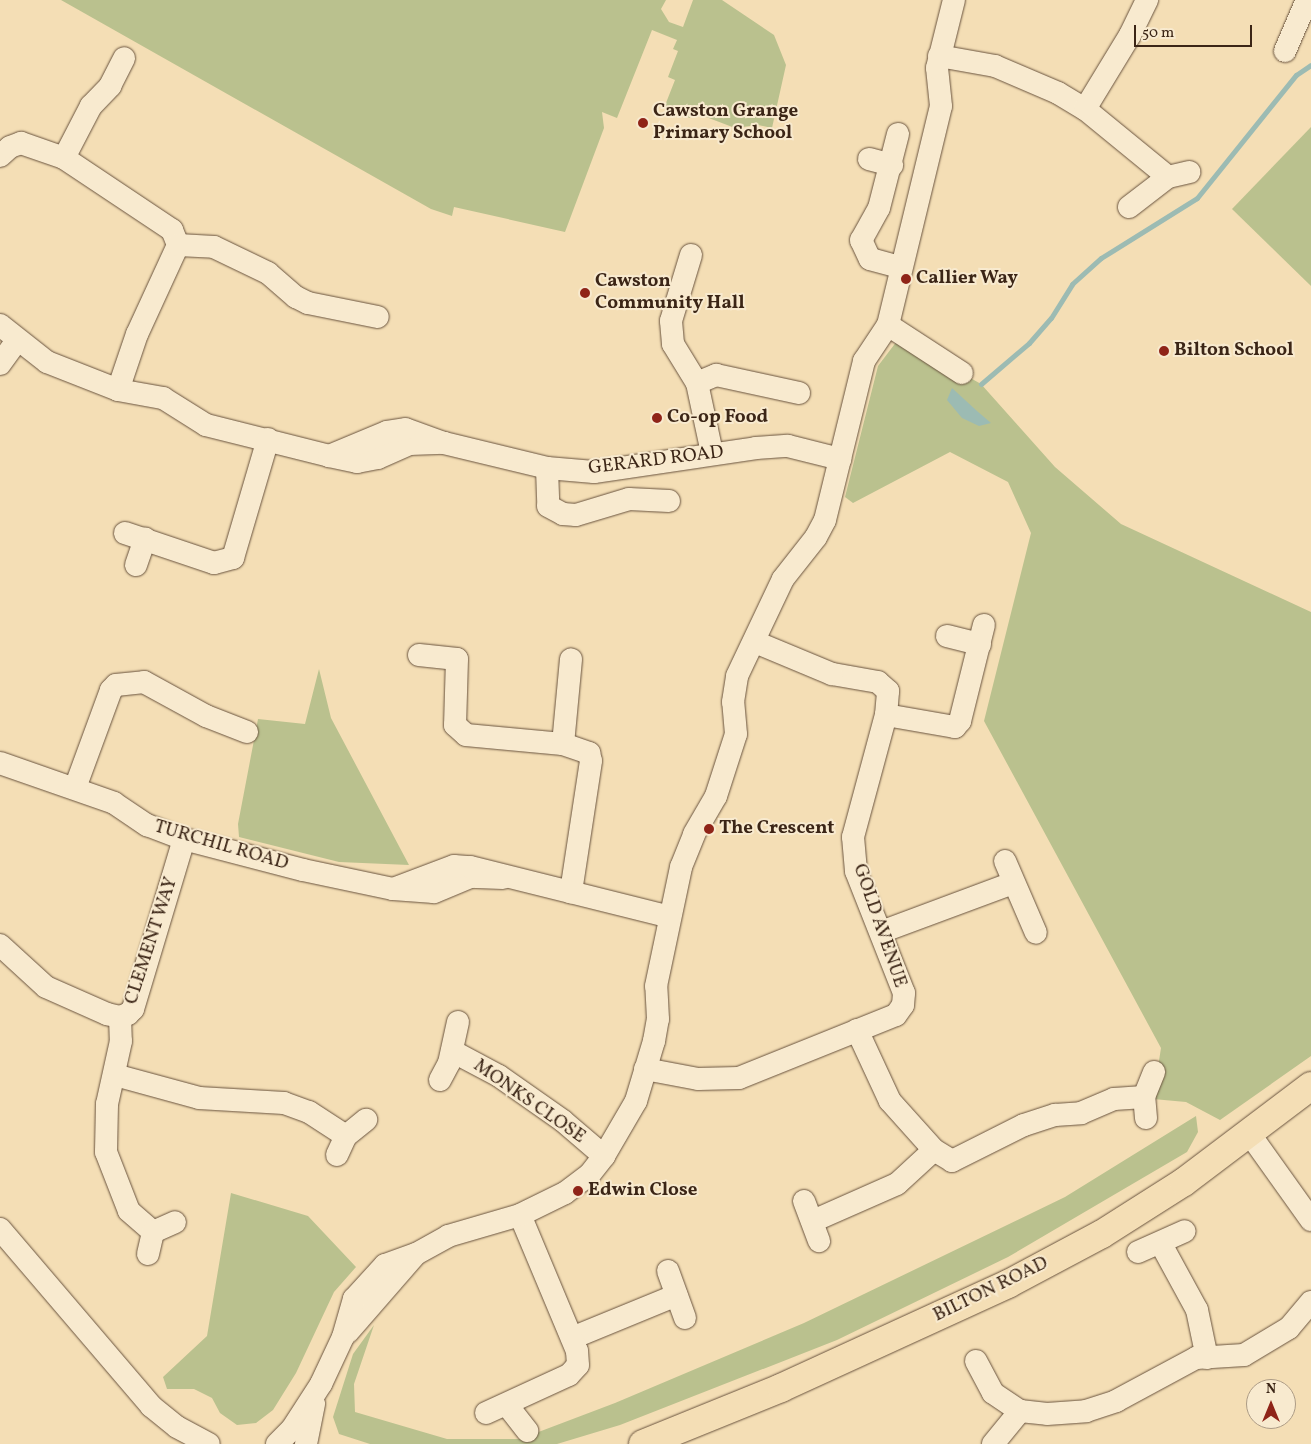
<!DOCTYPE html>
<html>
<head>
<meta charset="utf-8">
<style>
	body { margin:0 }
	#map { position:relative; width:1311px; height:1444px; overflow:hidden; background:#f4deb5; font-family:Vollkorn,serif }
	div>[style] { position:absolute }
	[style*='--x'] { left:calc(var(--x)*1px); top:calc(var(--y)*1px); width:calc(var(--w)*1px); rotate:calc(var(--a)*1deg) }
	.green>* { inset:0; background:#bac18e }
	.water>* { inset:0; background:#9cbbb3 }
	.stream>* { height:5px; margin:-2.5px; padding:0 2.5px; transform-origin:2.5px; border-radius:2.5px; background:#9cbbb3 }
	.roads { filter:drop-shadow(0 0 1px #69533e) drop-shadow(0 0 1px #69533e) }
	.minor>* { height:22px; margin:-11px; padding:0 11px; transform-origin:11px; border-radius:11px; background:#f8eacf }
	.major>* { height:28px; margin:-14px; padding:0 14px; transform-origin:14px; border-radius:14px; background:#f4deb5 }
	.dots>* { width:14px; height:14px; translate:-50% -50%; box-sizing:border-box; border:2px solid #f8eacf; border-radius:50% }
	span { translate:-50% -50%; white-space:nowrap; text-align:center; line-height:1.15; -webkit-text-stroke:4px #f8eacf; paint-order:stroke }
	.poi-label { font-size:19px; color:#3b2516; font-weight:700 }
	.left { translate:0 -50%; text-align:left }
	.street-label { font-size:19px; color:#3b2516 }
	.north { position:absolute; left:1246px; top:1379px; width:50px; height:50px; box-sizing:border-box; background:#f8eacf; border:1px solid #ac9b85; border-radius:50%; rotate:0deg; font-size:14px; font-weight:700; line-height:20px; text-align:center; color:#3b2516 }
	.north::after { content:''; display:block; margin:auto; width:18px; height:22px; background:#8f2418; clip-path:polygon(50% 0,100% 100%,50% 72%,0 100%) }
	.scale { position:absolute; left:1134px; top:25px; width:118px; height:22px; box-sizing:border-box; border:2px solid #3b2516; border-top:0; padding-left:6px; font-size:15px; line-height:18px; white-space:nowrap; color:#3b2516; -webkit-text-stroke:4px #f8eacf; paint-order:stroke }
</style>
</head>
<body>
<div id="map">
	<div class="green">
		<div style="clip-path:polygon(61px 0,666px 0,661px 9px,669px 22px,683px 27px,693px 0,722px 0,774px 35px,786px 65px,772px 128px,758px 125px,735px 128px,693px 112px,690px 118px,664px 108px,675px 80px,668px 77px,678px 51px,673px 49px,677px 40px,652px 30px,617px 118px,602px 112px,604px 128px,565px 232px,454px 207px,452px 216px,431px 209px)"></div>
		<div style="clip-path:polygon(1311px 127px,1311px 286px,1232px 209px)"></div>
		<div style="clip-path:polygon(896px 336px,981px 384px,1055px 467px,1121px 524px,1311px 612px,1311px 1056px,1220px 1120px,1186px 1102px,1153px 1099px,1161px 1048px,984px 721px,1031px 533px,1008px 482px,950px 452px,853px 503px,845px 497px,878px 366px,897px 341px)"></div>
		<div style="clip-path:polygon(319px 669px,331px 718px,409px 865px,339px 862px,239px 837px,238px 824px,258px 719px,305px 724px)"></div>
		<div style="clip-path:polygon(1196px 1116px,1198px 1132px,1187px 1152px,1008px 1257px,837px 1340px,620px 1425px,557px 1444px,370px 1444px,339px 1434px,333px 1417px,353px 1354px,374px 1325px,354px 1384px,355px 1412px,447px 1439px,520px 1439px,615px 1403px,804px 1323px,1065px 1197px)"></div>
		<div style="clip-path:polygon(231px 1193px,308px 1216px,356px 1267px,334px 1292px,296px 1373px,273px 1410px,256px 1423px,237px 1425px,220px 1413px,212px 1398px,194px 1389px,167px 1389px,163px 1377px,207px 1336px)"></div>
	</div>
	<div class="water">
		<div style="clip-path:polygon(952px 388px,977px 411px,991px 423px,979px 426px,962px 418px,947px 400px)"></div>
	</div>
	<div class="stream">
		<div style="--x:981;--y:384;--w:63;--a:-40.5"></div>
		<div style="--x:1029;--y:343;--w:33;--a:-49"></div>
		<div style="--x:1051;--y:318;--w:40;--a:-58"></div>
		<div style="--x:1072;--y:284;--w:39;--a:-42"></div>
		<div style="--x:1101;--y:258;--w:113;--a:-32"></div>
		<div style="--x:1197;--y:198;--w:158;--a:-51.2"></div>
		<div style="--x:1296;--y:75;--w:18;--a:-34"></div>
	</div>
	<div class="roads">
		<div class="minor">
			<div style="--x:1285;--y:51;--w:56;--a:-66.7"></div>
			<div style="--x:939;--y:56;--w:57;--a:10.1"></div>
			<div style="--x:995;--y:66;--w:69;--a:23.2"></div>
			<div style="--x:1058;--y:93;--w:31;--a:31"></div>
			<div style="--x:1085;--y:109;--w:107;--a:39.3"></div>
			<div style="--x:1085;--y:109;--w:87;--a:-58.7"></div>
			<div style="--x:1130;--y:35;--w:39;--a:-64"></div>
			<div style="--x:898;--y:134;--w:76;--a:104.4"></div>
			<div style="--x:879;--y:208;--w:37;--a:119"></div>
			<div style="--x:861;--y:240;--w:21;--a:65"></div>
			<div style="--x:870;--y:259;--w:31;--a:15"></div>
			<div style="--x:0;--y:156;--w:13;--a:-42"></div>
			<div style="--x:10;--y:147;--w:12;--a:-20"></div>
			<div style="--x:21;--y:143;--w:46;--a:19.2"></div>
			<div style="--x:64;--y:158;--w:130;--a:33.7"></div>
			<div style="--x:172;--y:230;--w:16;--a:68"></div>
			<div style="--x:178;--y:245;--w:98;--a:114.7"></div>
			<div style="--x:137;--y:334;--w:59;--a:108.7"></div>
			<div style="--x:64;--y:158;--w:59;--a:-62.6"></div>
			<div style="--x:91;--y:106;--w:28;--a:-46"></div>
			<div style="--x:110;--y:86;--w:31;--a:-63"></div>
			<div style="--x:869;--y:159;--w:24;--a:15"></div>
			<div style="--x:1129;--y:207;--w:49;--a:-37.6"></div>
			<div style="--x:1168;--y:177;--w:22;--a:-13"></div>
			<div style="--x:178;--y:245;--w:36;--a:3"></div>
			<div style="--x:214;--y:247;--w:60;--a:25.7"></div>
			<div style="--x:268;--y:273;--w:37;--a:41"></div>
			<div style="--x:296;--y:297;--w:13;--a:27"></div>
			<div style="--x:308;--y:303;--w:71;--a:11.3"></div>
			<div style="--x:691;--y:255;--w:69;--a:106.9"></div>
			<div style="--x:671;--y:321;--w:23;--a:85"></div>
			<div style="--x:673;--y:344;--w:46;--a:58.4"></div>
			<div style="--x:697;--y:383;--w:72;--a:77.9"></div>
			<div style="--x:0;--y:325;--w:60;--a:38.2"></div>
			<div style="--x:47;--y:362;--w:76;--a:21.5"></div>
			<div style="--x:118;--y:390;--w:46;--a:10.1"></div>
			<div style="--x:163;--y:398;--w:51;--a:32.1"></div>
			<div style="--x:206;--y:425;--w:127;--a:14.1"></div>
			<div style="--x:329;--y:456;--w:29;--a:12"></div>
			<div style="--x:357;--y:462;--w:21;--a:-11"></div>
			<div style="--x:378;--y:458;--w:34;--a:-24"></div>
			<div style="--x:409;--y:444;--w:35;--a:-2"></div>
			<div style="--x:444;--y:443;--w:41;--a:-160.3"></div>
			<div style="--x:405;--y:429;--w:18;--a:171"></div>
			<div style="--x:387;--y:432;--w:63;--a:157.5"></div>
			<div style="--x:888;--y:325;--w:88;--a:33"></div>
			<div style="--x:0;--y:364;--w:29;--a:-54"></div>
			<div style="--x:697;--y:383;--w:21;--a:-23"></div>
			<div style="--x:716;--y:375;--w:85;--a:12.2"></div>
			<div style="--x:444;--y:443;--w:106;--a:13.6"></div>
			<div style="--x:547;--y:468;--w:47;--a:4.9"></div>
			<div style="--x:594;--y:472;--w:164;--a:-8.4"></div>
			<div style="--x:756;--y:448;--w:32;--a:-4"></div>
			<div style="--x:788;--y:446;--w:54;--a:14"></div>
			<div style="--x:547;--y:468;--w:38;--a:88"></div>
			<div style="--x:548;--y:506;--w:17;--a:28"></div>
			<div style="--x:563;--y:514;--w:13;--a:4"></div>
			<div style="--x:576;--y:515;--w:55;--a:-16.8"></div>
			<div style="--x:629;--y:499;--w:40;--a:2.9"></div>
			<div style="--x:125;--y:533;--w:94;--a:18.6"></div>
			<div style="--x:214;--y:563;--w:20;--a:-15"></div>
			<div style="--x:233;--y:558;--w:124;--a:-73.6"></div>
			<div style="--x:136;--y:565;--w:28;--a:-71"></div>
			<div style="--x:947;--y:636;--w:34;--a:14"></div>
			<div style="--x:419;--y:655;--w:38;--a:6"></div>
			<div style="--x:457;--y:659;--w:66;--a:91.7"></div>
			<div style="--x:455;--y:725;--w:15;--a:42"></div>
			<div style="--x:466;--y:735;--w:97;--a:5.3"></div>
			<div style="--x:563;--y:744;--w:28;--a:19"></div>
			<div style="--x:589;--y:753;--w:8;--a:76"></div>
			<div style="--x:591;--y:761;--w:133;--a:98.7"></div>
			<div style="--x:886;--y:715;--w:70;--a:9.9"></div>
			<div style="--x:955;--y:727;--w:8;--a:-50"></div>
			<div style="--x:960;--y:721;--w:99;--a:-76"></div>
			<div style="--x:563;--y:744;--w:85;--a:-84.6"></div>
			<div style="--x:0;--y:763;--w:121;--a:19.3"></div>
			<div style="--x:114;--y:803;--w:40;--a:34"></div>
			<div style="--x:147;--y:825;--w:40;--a:21"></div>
			<div style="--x:184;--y:839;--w:123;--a:14.6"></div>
			<div style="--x:303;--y:870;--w:92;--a:11.9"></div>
			<div style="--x:75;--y:788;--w:104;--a:-69.8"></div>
			<div style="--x:111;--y:690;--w:7;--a:-45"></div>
			<div style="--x:116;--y:685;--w:28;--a:-6"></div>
			<div style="--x:144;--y:682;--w:71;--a:28.7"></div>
			<div style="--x:206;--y:716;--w:44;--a:21.3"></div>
			<div style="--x:1005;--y:861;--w:78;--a:66.7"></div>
			<div style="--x:503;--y:878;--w:33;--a:-178"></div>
			<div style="--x:470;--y:877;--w:39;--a:157"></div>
			<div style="--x:434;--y:892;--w:41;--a:-175.8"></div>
			<div style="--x:393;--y:889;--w:65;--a:-20.7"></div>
			<div style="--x:454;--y:866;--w:16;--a:4"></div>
			<div style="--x:470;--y:867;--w:206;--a:14"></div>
			<div style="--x:881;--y:932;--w:141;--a:-20.4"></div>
			<div style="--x:0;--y:945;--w:62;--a:42.4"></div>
			<div style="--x:46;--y:987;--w:67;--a:23.9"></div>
			<div style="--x:107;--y:1014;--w:13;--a:13"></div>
			<div style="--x:120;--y:1017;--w:9;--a:-21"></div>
			<div style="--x:128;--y:1014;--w:7;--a:-45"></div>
			<div style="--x:133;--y:1009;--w:177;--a:-73.3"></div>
			<div style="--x:120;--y:1017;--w:24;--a:88"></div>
			<div style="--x:121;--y:1041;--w:65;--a:102.5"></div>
			<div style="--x:107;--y:1104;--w:48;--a:91.2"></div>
			<div style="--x:106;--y:1152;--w:63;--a:68.7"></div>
			<div style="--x:129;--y:1211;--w:32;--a:41"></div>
			<div style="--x:857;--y:1030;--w:78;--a:65.1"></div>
			<div style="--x:890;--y:1101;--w:66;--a:48.1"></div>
			<div style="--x:934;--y:1150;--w:21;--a:31"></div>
			<div style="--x:952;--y:1161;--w:80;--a:-26.6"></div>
			<div style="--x:1024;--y:1125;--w:33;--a:-18"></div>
			<div style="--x:1055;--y:1115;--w:26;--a:-4"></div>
			<div style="--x:1081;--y:1113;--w:36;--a:-23"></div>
			<div style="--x:1114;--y:1099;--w:30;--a:-4"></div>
			<div style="--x:452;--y:1051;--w:53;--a:28"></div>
			<div style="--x:499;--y:1076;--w:78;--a:35.1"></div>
			<div style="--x:563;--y:1121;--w:54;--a:40.5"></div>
			<div style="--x:645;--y:1069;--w:54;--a:10.7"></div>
			<div style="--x:698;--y:1079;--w:41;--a:-1.4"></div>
			<div style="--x:739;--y:1078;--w:169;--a:-21.9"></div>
			<div style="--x:896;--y:1015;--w:12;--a:-55"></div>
			<div style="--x:903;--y:1005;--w:12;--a:-85"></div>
			<div style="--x:904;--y:993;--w:131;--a:-111.5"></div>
			<div style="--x:856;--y:871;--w:34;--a:-95"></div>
			<div style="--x:853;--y:837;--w:126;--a:-74.9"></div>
			<div style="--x:886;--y:715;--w:24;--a:-85"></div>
			<div style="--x:888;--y:691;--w:13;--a:-138"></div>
			<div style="--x:878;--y:682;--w:47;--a:-170.1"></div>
			<div style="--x:832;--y:674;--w:83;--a:-157.4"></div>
			<div style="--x:115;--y:1075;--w:87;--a:15.3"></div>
			<div style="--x:199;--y:1098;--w:85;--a:3.4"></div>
			<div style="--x:284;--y:1103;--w:27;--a:20"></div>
			<div style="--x:309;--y:1112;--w:44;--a:33"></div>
			<div style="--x:440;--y:1080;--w:19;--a:-62"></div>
			<div style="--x:449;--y:1063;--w:42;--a:-77.6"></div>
			<div style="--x:1146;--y:1118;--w:21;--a:-95"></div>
			<div style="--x:1144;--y:1097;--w:27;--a:-68"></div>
			<div style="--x:1249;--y:1133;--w:107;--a:54.5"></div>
			<div style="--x:337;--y:1155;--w:21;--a:-65"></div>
			<div style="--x:346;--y:1136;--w:26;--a:-39"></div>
			<div style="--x:804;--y:1201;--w:43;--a:69.4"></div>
			<div style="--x:813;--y:1221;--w:92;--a:-23.8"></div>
			<div style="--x:897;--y:1184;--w:50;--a:-42.6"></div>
			<div style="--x:0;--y:1229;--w:233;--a:49.5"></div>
			<div style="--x:151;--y:1406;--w:33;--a:39"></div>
			<div style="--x:177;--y:1427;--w:36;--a:28"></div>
			<div style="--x:1161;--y:1244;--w:75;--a:61.4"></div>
			<div style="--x:1197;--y:1310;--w:49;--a:78.2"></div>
			<div style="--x:1138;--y:1252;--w:51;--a:-24.1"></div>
			<div style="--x:148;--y:1254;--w:23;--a:-77"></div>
			<div style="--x:153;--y:1232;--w:24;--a:-24"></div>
			<div style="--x:668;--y:1271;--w:50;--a:70.1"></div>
			<div style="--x:348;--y:1332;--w:101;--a:-49"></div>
			<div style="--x:572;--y:1338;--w:113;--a:-22.3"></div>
			<div style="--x:976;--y:1361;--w:36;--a:62"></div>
			<div style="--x:993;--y:1393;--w:32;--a:34"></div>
			<div style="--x:507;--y:1405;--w:33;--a:52"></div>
			<div style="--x:486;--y:1413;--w:91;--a:-24.6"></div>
			<div style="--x:569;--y:1375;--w:13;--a:-48"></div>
			<div style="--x:578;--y:1365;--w:14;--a:-94"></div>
			<div style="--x:577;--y:1351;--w:147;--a:-112.7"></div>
			<div style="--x:277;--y:1444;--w:21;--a:-45"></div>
			<div style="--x:292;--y:1429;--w:54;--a:-57.2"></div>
			<div style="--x:321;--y:1384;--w:52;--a:-64.9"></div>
			<div style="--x:343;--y:1337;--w:40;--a:-74"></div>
			<div style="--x:354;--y:1299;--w:46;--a:-47.6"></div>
			<div style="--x:385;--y:1265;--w:33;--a:-20"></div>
			<div style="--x:416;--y:1254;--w:37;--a:-29"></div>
			<div style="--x:448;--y:1236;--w:75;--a:-16.3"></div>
			<div style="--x:520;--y:1215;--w:50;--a:-26.1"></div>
			<div style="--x:565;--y:1193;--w:31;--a:-37"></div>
			<div style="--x:590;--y:1174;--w:23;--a:-52"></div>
			<div style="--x:604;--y:1156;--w:64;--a:-59.8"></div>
			<div style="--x:636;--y:1101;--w:63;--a:-73.3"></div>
			<div style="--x:654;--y:1041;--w:22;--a:-80"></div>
			<div style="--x:658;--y:1019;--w:33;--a:-93"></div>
			<div style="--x:656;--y:986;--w:122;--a:-78.1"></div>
			<div style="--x:681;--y:867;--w:35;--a:-68"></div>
			<div style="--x:694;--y:834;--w:44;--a:-59.9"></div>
			<div style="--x:716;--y:796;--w:65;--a:-72.1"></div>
			<div style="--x:736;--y:734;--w:32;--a:-95"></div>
			<div style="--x:733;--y:702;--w:26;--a:-81"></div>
			<div style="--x:737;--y:676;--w:107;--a:-64.6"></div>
			<div style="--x:783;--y:579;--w:53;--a:-51.8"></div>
			<div style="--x:816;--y:537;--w:19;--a:-62"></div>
			<div style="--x:825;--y:520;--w:164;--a:-76.2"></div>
			<div style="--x:864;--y:361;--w:43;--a:-56.3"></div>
			<div style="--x:888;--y:325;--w:225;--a:-76.4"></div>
			<div style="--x:941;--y:106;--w:38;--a:-96"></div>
			<div style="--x:937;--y:68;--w:70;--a:-76"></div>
			<div style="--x:306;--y:1444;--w:41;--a:-78.7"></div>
			<div style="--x:993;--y:1444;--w:43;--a:-50.7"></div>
			<div style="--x:1020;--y:1411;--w:27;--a:6"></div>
			<div style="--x:1047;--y:1414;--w:39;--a:-4"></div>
			<div style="--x:1086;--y:1411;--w:32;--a:-18"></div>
			<div style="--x:1116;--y:1401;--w:91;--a:-28.3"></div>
			<div style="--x:1196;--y:1358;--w:48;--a:-3.6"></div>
			<div style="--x:1244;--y:1355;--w:52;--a:-31"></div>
			<div style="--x:1289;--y:1328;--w:34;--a:-50"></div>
		</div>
		<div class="major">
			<div style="--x:643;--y:1444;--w:149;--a:-22.1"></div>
			<div style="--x:781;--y:1388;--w:250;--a:-24.6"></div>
			<div style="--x:1008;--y:1284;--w:106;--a:-28"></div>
			<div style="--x:1102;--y:1234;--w:97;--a:-32.4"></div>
			<div style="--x:1184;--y:1182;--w:159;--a:-37.1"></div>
		</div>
	</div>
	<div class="dots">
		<div style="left:643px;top:123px;background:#8f2418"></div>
		<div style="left:906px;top:279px;background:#8f2418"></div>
		<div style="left:585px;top:293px;background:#8f2418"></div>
		<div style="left:1164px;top:351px;background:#8f2418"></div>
		<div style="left:657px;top:418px;background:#8f2418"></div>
		<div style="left:709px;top:829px;background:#8f2418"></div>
		<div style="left:578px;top:1191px;background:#8f2418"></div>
	</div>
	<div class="poi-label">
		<span class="left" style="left:653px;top:123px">Cawston Grange<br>Primary School</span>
		<span class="left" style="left:916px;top:279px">Callier Way</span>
		<span class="left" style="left:595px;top:293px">Cawston<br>Community Hall</span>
		<span class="left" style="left:1174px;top:351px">Bilton School</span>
		<span class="left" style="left:667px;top:418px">Co-op Food</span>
		<span class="left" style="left:719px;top:829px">The Crescent</span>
		<span class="left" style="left:588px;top:1191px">Edwin Close</span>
	</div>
	<div class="street-label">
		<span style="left:656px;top:461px;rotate:-7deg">GERARD ROAD</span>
		<span style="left:221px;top:846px;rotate:16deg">TURCHIL ROAD</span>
		<span style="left:879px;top:926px;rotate:71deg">GOLD AVENUE</span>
		<span style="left:152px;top:941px;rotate:-72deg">CLEMENT WAY</span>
		<span style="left:529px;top:1102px;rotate:35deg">MONKS CLOSE</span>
		<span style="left:991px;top:1290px;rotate:-26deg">BILTON ROAD</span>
	</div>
	<div class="north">N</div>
	<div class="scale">50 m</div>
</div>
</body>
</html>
